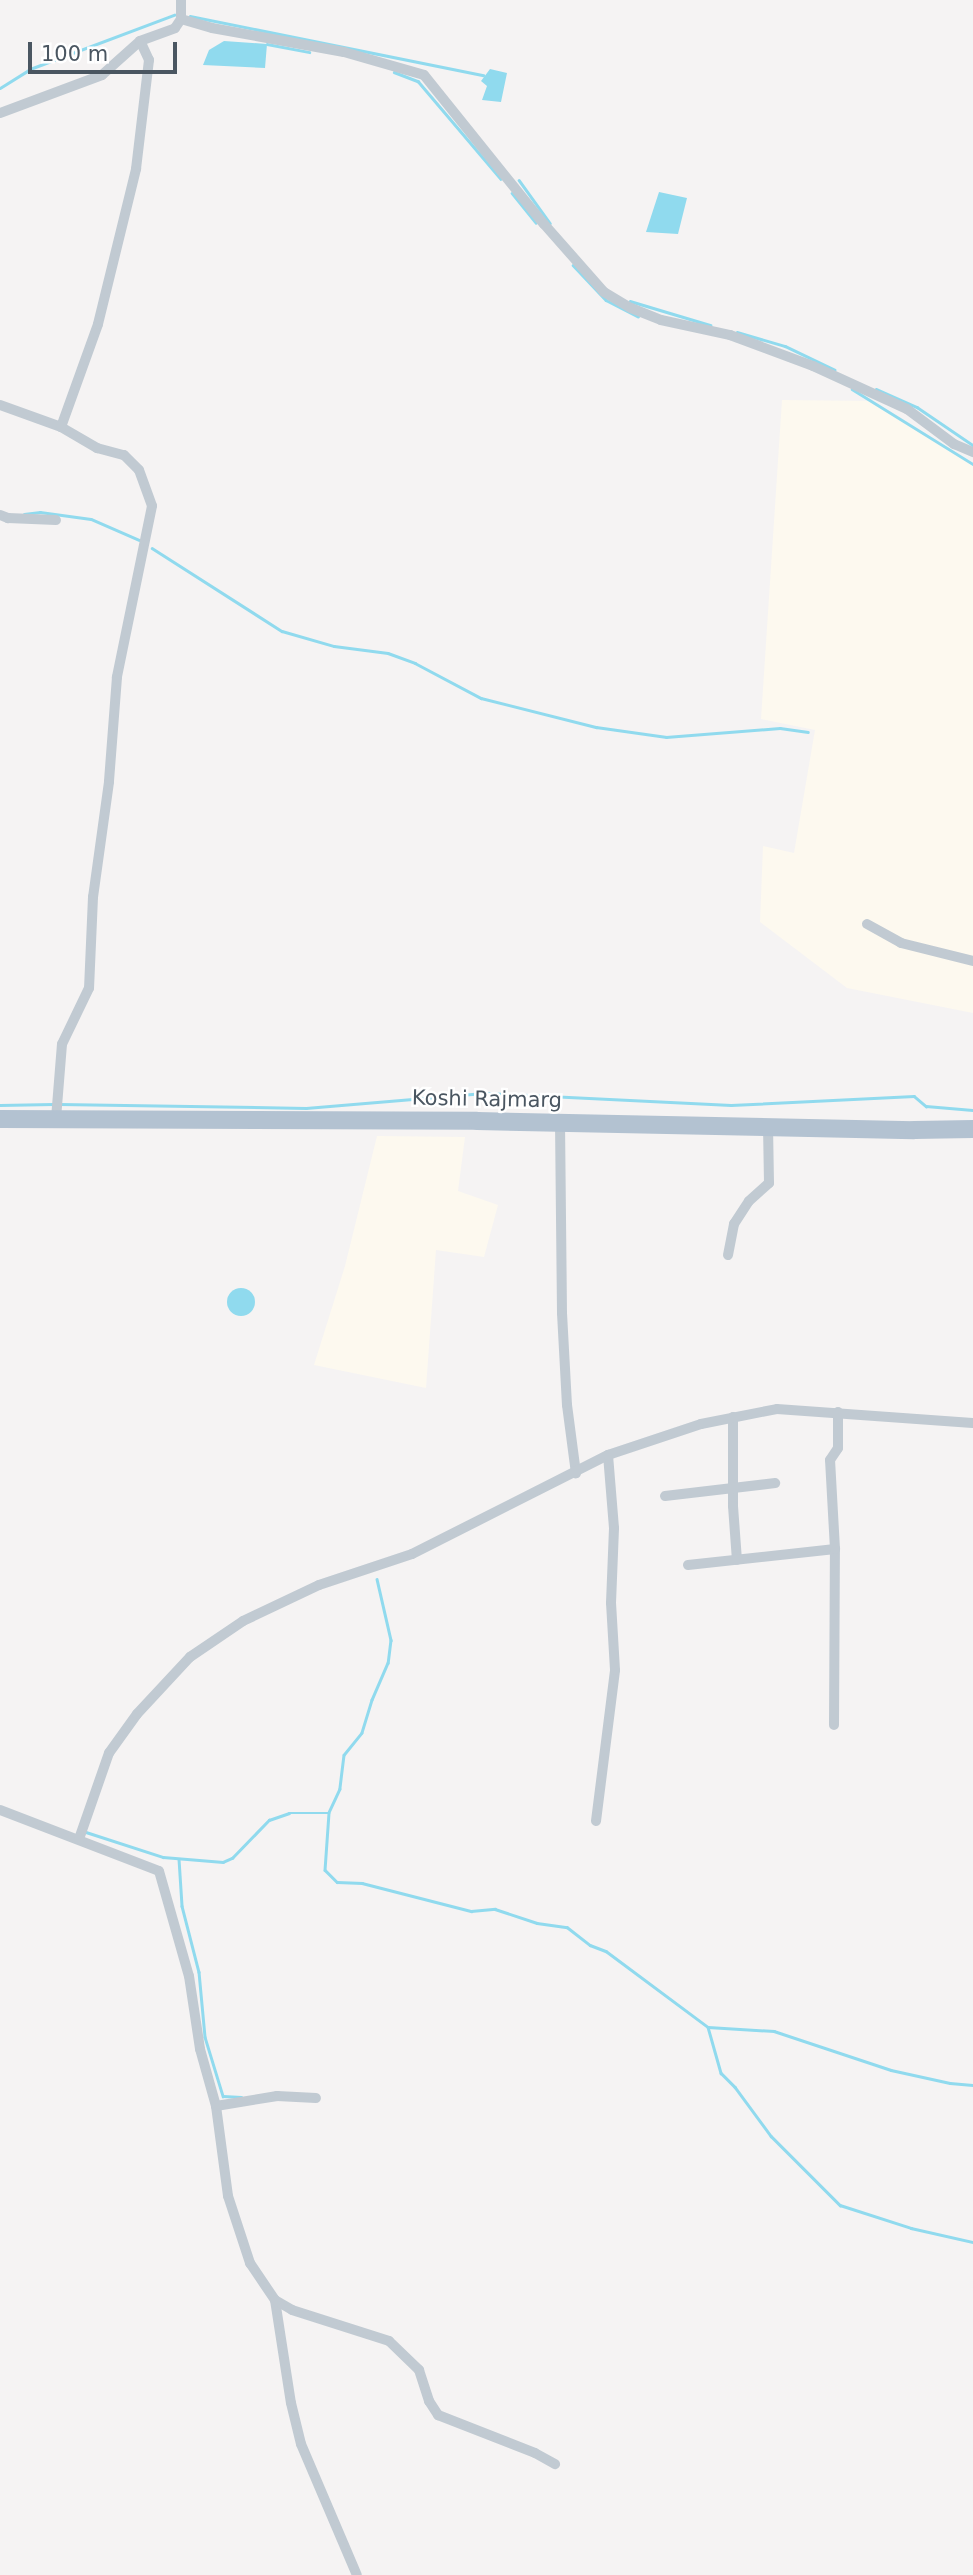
<!DOCTYPE html>
<html>
<head>
<meta charset="utf-8">
<style>
	body { margin:0 }
	#map { position:relative; width:973px; height:2575px; overflow:hidden; background:#f5f3f3; font-family:"DejaVu Sans",sans-serif }
	div>[style] { position:absolute }
	[style*='--x'] { left:calc(var(--x)*1px); top:calc(var(--y)*1px); width:calc(var(--w)*1px); rotate:calc(var(--a)*1deg) }
	.commercial>* { inset:0; background:#fdf9ef }
	.water>* { inset:0; background:#90daee }
	.round { border-radius:50% }
	.stream>* { height:2.5px; margin:-1.25px; padding:0 1.25px; transform-origin:1.25px; border-radius:1.25px; background:#90daee }
	.minor>* { height:10px; margin:-5px; padding:0 5px; transform-origin:5px; border-radius:5px; background:#c1cad2 }
	.primary>* { height:18px; margin:-9px; padding:0 9px; transform-origin:9px; border-radius:9px; background:#b3c2d1 }
	span { translate:-50% -50%; white-space:nowrap; text-align:center; line-height:1.15; -webkit-text-stroke:5px #fff; paint-order:stroke }
	.street-label { font-size:21px; color:#4a5661 }
	.scale { position:absolute; left:28px; top:42px; width:149px; height:32px; box-sizing:border-box; border:4px solid #4a5661; border-top:0; padding-left:9px; font-size:21px; line-height:24px; white-space:nowrap; color:#4a5661; -webkit-text-stroke:5px #fff; paint-order:stroke }
</style>
</head>
<body>
<div id="map">
	<div class="commercial">
		<div style="clip-path:polygon(782px 400px,873px 401px,973px 464px,973px 1013px,847px 988px,760px 922px,763px 846px,794px 853px,815px 730px,761px 719px)"></div>
		<div style="clip-path:polygon(377px 1136px,465px 1137px,458px 1191px,498px 1205px,484px 1257px,436px 1250px,426px 1388px,314px 1365px,345px 1266px)"></div>
	</div>
	<div class="water">
		<div style="clip-path:polygon(224px 41px,267px 44px,265px 68px,203px 65px,209px 50px)"></div>
		<div style="clip-path:polygon(490px 69px,507px 73px,501px 102px,482px 100px,487px 86px,481px 81px)"></div>
		<div style="clip-path:polygon(659px 192px,687px 198px,678px 234px,646px 232px)"></div>
		<div class="round" style="left:227px;top:1288px;width:28px;height:28px"></div>
	</div>
	<div class="stream">
		<div style="--x:190;--y:16;--w:299;--a:11.4"></div>
		<div style="--x:267;--y:44;--w:43;--a:10.8"></div>
		<div style="--x:394;--y:72;--w:26;--a:21"></div>
		<div style="--x:418;--y:81;--w:128;--a:49.7"></div>
		<div style="--x:0;--y:88;--w:36;--a:-32"></div>
		<div style="--x:30;--y:69;--w:154;--a:-20.6"></div>
		<div style="--x:519;--y:180;--w:53;--a:54.2"></div>
		<div style="--x:512;--y:193;--w:38;--a:51"></div>
		<div style="--x:573;--y:265;--w:48;--a:46.7"></div>
		<div style="--x:606;--y:300;--w:36;--a:27"></div>
		<div style="--x:630;--y:301;--w:84;--a:16.7"></div>
		<div style="--x:737;--y:332;--w:50;--a:16.3"></div>
		<div style="--x:785;--y:346;--w:55;--a:25.6"></div>
		<div style="--x:852;--y:389;--w:142;--a:31.8"></div>
		<div style="--x:876;--y:389;--w:45;--a:23.7"></div>
		<div style="--x:917;--y:407;--w:68;--a:34.2"></div>
		<div style="--x:24;--y:514;--w:16;--a:-7"></div>
		<div style="--x:40;--y:512;--w:51;--a:7.8"></div>
		<div style="--x:91;--y:519;--w:52;--a:23.6"></div>
		<div style="--x:152;--y:548;--w:154;--a:32.6"></div>
		<div style="--x:282;--y:631;--w:54;--a:16.1"></div>
		<div style="--x:334;--y:646;--w:54;--a:7.4"></div>
		<div style="--x:388;--y:653;--w:29;--a:20"></div>
		<div style="--x:415;--y:663;--w:75;--a:27.9"></div>
		<div style="--x:481;--y:698;--w:119;--a:14.2"></div>
		<div style="--x:596;--y:727;--w:71;--a:8.1"></div>
		<div style="--x:666;--y:737;--w:114;--a:-4.5"></div>
		<div style="--x:780;--y:728;--w:28;--a:8"></div>
		<div style="--x:59;--y:1104;--w:247;--a:0.9"></div>
		<div style="--x:306;--y:1108;--w:181;--a:-4.8"></div>
		<div style="--x:486;--y:1093;--w:245;--a:2.8"></div>
		<div style="--x:731;--y:1105;--w:183;--a:-2.8"></div>
		<div style="--x:914;--y:1096;--w:16;--a:40"></div>
		<div style="--x:926;--y:1106;--w:47;--a:4.9"></div>
		<div style="--x:0;--y:1105;--w:53;--a:-1.1"></div>
		<div style="--x:377;--y:1579;--w:63;--a:77.1"></div>
		<div style="--x:391;--y:1640;--w:23;--a:97"></div>
		<div style="--x:388;--y:1663;--w:40;--a:113.4"></div>
		<div style="--x:372;--y:1700;--w:34;--a:107"></div>
		<div style="--x:362;--y:1733;--w:28;--a:129"></div>
		<div style="--x:344;--y:1755;--w:34;--a:97"></div>
		<div style="--x:340;--y:1789;--w:26;--a:115"></div>
		<div style="--x:329;--y:1813;--w:57;--a:94"></div>
		<div style="--x:325;--y:1870;--w:17;--a:45"></div>
		<div style="--x:337;--y:1882;--w:25;--a:2"></div>
		<div style="--x:362;--y:1883;--w:113;--a:14.4"></div>
		<div style="--x:471;--y:1911;--w:24;--a:-5"></div>
		<div style="--x:495;--y:1909;--w:44;--a:18.4"></div>
		<div style="--x:537;--y:1923;--w:30;--a:8"></div>
		<div style="--x:567;--y:1927;--w:29;--a:38"></div>
		<div style="--x:590;--y:1945;--w:17;--a:21"></div>
		<div style="--x:606;--y:1951;--w:127;--a:36.7"></div>
		<div style="--x:708;--y:2027;--w:48;--a:74.2"></div>
		<div style="--x:721;--y:2073;--w:20;--a:45"></div>
		<div style="--x:735;--y:2087;--w:61;--a:53.7"></div>
		<div style="--x:771;--y:2136;--w:98;--a:45"></div>
		<div style="--x:840;--y:2205;--w:75;--a:17.9"></div>
		<div style="--x:911;--y:2228;--w:64;--a:12.7"></div>
		<div style="--x:86;--y:1832;--w:81;--a:18"></div>
		<div style="--x:163;--y:1857;--w:60;--a:4.8"></div>
		<div style="--x:223;--y:1862;--w:10;--a:-24"></div>
		<div style="--x:232;--y:1858;--w:53;--a:-45.8"></div>
		<div style="--x:269;--y:1820;--w:21;--a:-19"></div>
		<div style="--x:289;--y:1813;--w:40;--a:0"></div>
		<div style="--x:179;--y:1859;--w:47;--a:86.3"></div>
		<div style="--x:182;--y:1906;--w:68;--a:75.6"></div>
		<div style="--x:199;--y:1972;--w:65;--a:84.7"></div>
		<div style="--x:205;--y:2037;--w:62;--a:73"></div>
		<div style="--x:223;--y:2096;--w:18;--a:3"></div>
		<div style="--x:708;--y:2027;--w:66;--a:3.5"></div>
		<div style="--x:774;--y:2031;--w:123;--a:18.4"></div>
		<div style="--x:891;--y:2070;--w:60;--a:12.4"></div>
		<div style="--x:950;--y:2083;--w:23;--a:5"></div>
	</div>
	<div class="minor">
		<div style="--x:181;--y:19;--w:32;--a:16"></div>
		<div style="--x:212;--y:28;--w:134;--a:10.3"></div>
		<div style="--x:344;--y:52;--w:83;--a:16"></div>
		<div style="--x:424;--y:75;--w:191;--a:51.2"></div>
		<div style="--x:544;--y:224;--w:91;--a:48.6"></div>
		<div style="--x:604;--y:292;--w:31;--a:31"></div>
		<div style="--x:631;--y:308;--w:32;--a:22"></div>
		<div style="--x:661;--y:320;--w:71;--a:12.3"></div>
		<div style="--x:730;--y:335;--w:89;--a:20.5"></div>
		<div style="--x:813;--y:366;--w:103;--a:24.6"></div>
		<div style="--x:907;--y:409;--w:59;--a:36.7"></div>
		<div style="--x:954;--y:444;--w:21;--a:23"></div>
		<div style="--x:0;--y:113;--w:109;--a:-20.4"></div>
		<div style="--x:102;--y:75;--w:51;--a:-41.8"></div>
		<div style="--x:140;--y:41;--w:37;--a:-20"></div>
		<div style="--x:175;--y:28;--w:11;--a:-56"></div>
		<div style="--x:181;--y:19;--w:19;--a:-90"></div>
		<div style="--x:0;--y:405;--w:65;--a:19.8"></div>
		<div style="--x:61;--y:427;--w:42;--a:30.3"></div>
		<div style="--x:97;--y:448;--w:28;--a:15"></div>
		<div style="--x:124;--y:455;--w:21;--a:45"></div>
		<div style="--x:139;--y:470;--w:38;--a:70"></div>
		<div style="--x:152;--y:506;--w:175;--a:101.6"></div>
		<div style="--x:117;--y:677;--w:105;--a:94.4"></div>
		<div style="--x:109;--y:782;--w:116;--a:97.9"></div>
		<div style="--x:93;--y:897;--w:91;--a:92.5"></div>
		<div style="--x:89;--y:988;--w:62;--a:115.7"></div>
		<div style="--x:62;--y:1044;--w:74;--a:94.6"></div>
		<div style="--x:61;--y:427;--w:109;--a:-70.2"></div>
		<div style="--x:98;--y:324;--w:160;--a:-76.2"></div>
		<div style="--x:136;--y:169;--w:110;--a:-83.2"></div>
		<div style="--x:149;--y:60;--w:21;--a:-115"></div>
		<div style="--x:0;--y:515;--w:9;--a:21"></div>
		<div style="--x:8;--y:518;--w:48;--a:2.4"></div>
		<div style="--x:867;--y:924;--w:39;--a:29"></div>
		<div style="--x:901;--y:943;--w:74;--a:14"></div>
		<div style="--x:560;--y:1122;--w:191;--a:89.4"></div>
		<div style="--x:562;--y:1313;--w:92;--a:86.9"></div>
		<div style="--x:567;--y:1405;--w:69;--a:82.5"></div>
		<div style="--x:728;--y:1255;--w:32;--a:-79"></div>
		<div style="--x:734;--y:1224;--w:27;--a:-57"></div>
		<div style="--x:749;--y:1201;--w:27;--a:-42"></div>
		<div style="--x:769;--y:1183;--w:55;--a:-91"></div>
		<div style="--x:733;--y:1417;--w:89;--a:90"></div>
		<div style="--x:733;--y:1506;--w:54;--a:85.8"></div>
		<div style="--x:665;--y:1496;--w:111;--a:-6.7"></div>
		<div style="--x:688;--y:1565;--w:148;--a:-6.2"></div>
		<div style="--x:834;--y:1725;--w:176;--a:-89.7"></div>
		<div style="--x:835;--y:1549;--w:89;--a:-93.2"></div>
		<div style="--x:830;--y:1460;--w:14;--a:-56"></div>
		<div style="--x:838;--y:1448;--w:36;--a:-90"></div>
		<div style="--x:0;--y:1810;--w:170;--a:21"></div>
		<div style="--x:159;--y:1871;--w:109;--a:74.1"></div>
		<div style="--x:189;--y:1976;--w:74;--a:81.4"></div>
		<div style="--x:200;--y:2049;--w:59;--a:74.3"></div>
		<div style="--x:216;--y:2106;--w:91;--a:82.4"></div>
		<div style="--x:228;--y:2196;--w:71;--a:71.8"></div>
		<div style="--x:250;--y:2263;--w:45;--a:56"></div>
		<div style="--x:275;--y:2300;--w:104;--a:81.2"></div>
		<div style="--x:291;--y:2403;--w:42;--a:76.3"></div>
		<div style="--x:301;--y:2444;--w:142;--a:66.9"></div>
		<div style="--x:596;--y:1821;--w:152;--a:-82.8"></div>
		<div style="--x:615;--y:1670;--w:67;--a:-93.4"></div>
		<div style="--x:611;--y:1603;--w:75;--a:-87.7"></div>
		<div style="--x:614;--y:1528;--w:73;--a:-94.7"></div>
		<div style="--x:79;--y:1839;--w:91;--a:-70.8"></div>
		<div style="--x:109;--y:1753;--w:48;--a:-54.3"></div>
		<div style="--x:137;--y:1714;--w:78;--a:-47.1"></div>
		<div style="--x:190;--y:1657;--w:64;--a:-34.2"></div>
		<div style="--x:243;--y:1621;--w:84;--a:-25.3"></div>
		<div style="--x:319;--y:1585;--w:98;--a:-18.4"></div>
		<div style="--x:412;--y:1554;--w:220;--a:-26.8"></div>
		<div style="--x:608;--y:1455;--w:98;--a:-18.4"></div>
		<div style="--x:701;--y:1424;--w:77;--a:-11.2"></div>
		<div style="--x:777;--y:1409;--w:196;--a:4.1"></div>
		<div style="--x:216;--y:2106;--w:62;--a:-9.3"></div>
		<div style="--x:277;--y:2096;--w:39;--a:3"></div>
		<div style="--x:275;--y:2300;--w:20;--a:30"></div>
		<div style="--x:292;--y:2310;--w:102;--a:17.7"></div>
		<div style="--x:389;--y:2341;--w:42;--a:44"></div>
		<div style="--x:419;--y:2370;--w:33;--a:72"></div>
		<div style="--x:429;--y:2401;--w:17;--a:57"></div>
		<div style="--x:438;--y:2415;--w:104;--a:21.4"></div>
		<div style="--x:535;--y:2453;--w:23;--a:29"></div>
	</div>
	<div class="primary">
		<div style="--x:0;--y:1119;--w:477;--a:0.2"></div>
		<div style="--x:477;--y:1121;--w:437;--a:1.2"></div>
		<div style="--x:914;--y:1130;--w:59;--a:-1"></div>
	</div>
	<div class="street-label">
		<span style="left:487px;top:1099px;rotate:1deg">Koshi Rajmarg</span>
	</div>
	<div class="scale">100 m</div>
</div>
</body>
</html>
